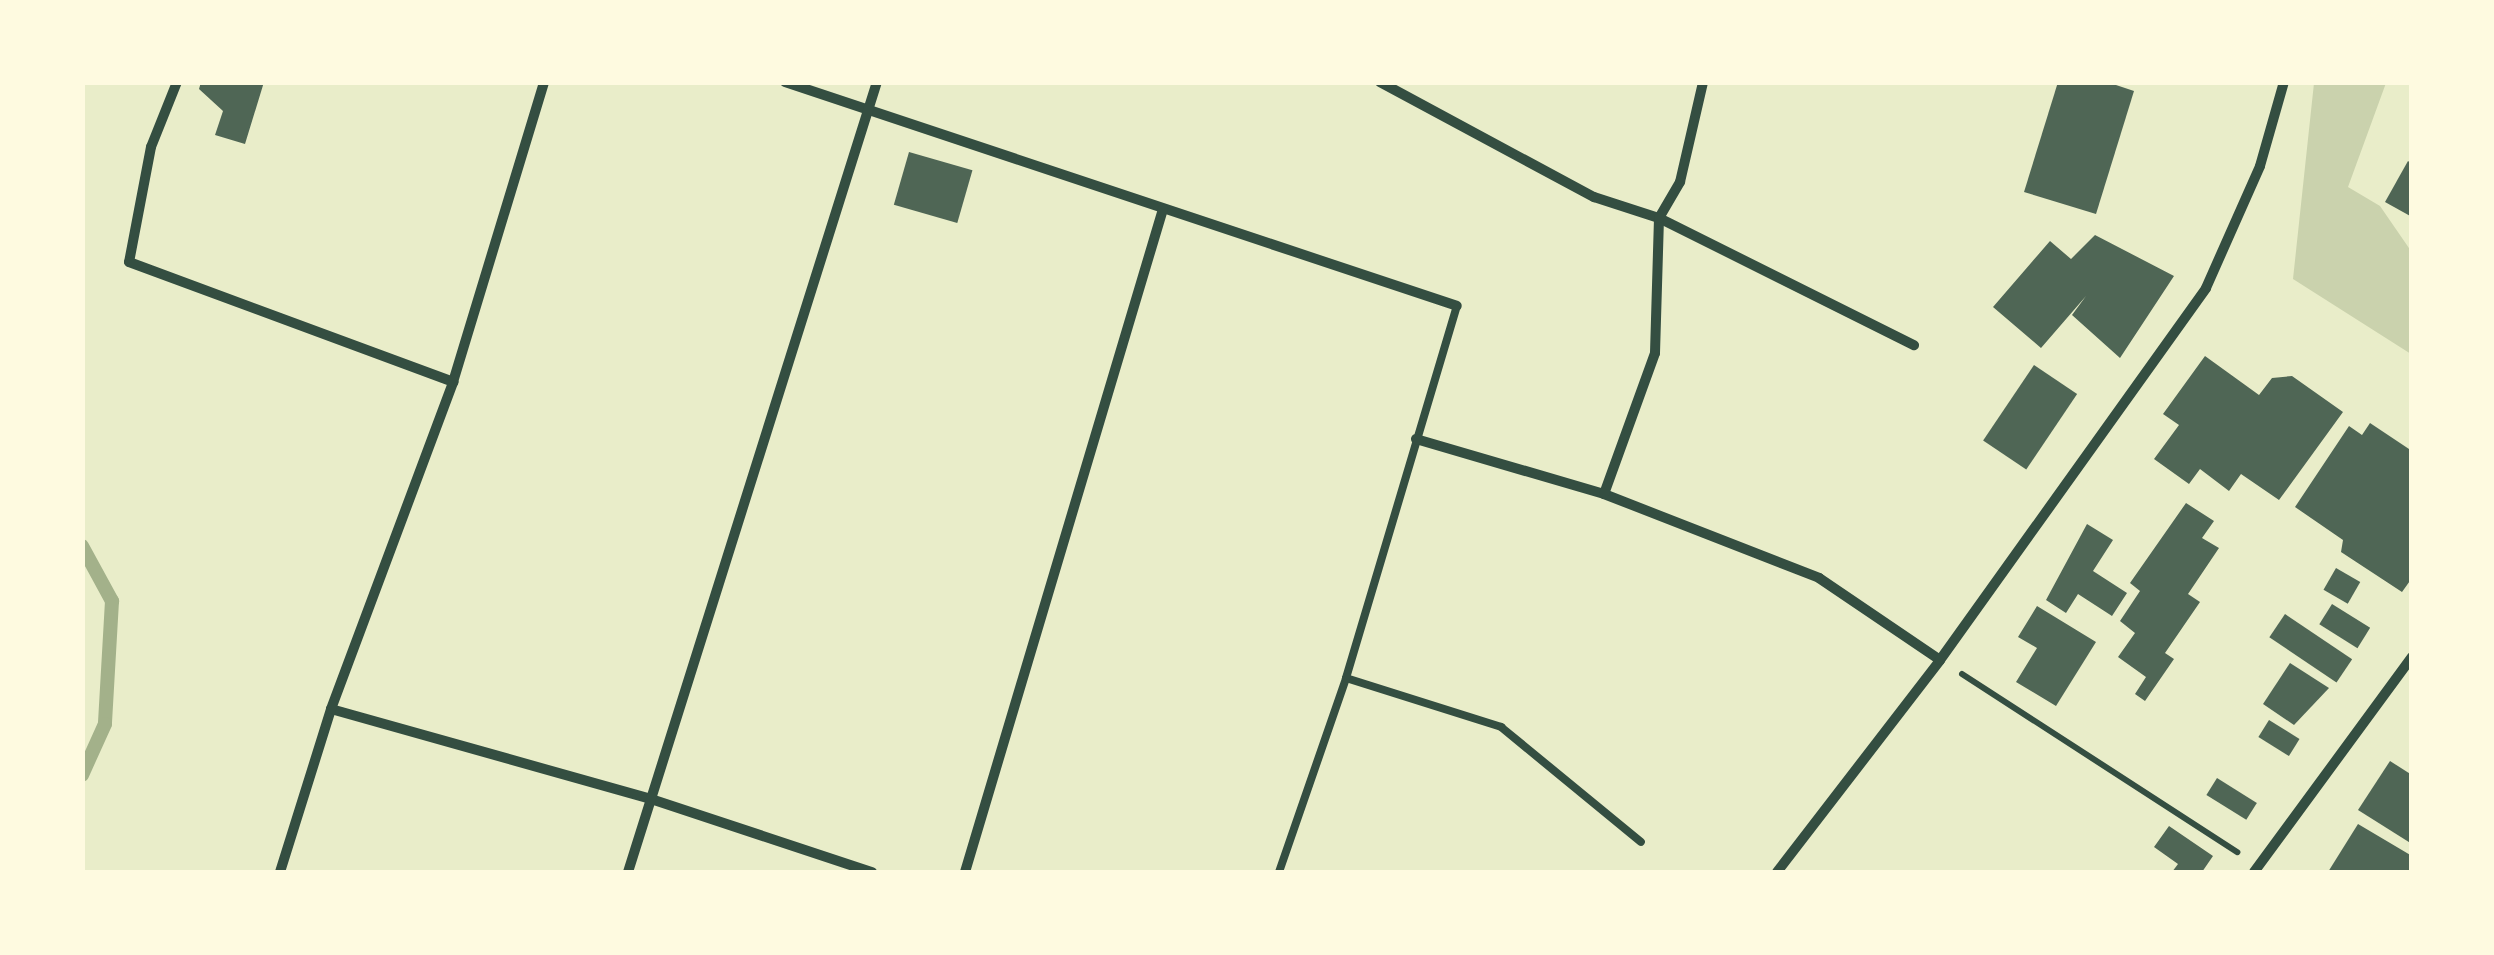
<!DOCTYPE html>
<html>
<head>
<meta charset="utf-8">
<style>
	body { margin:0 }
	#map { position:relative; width:2494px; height:955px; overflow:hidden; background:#e9edc9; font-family:"Alegreya Sans",sans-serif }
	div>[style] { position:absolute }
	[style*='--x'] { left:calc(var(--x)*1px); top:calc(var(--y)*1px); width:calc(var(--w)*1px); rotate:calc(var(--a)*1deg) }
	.green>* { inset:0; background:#cad2ad }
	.stream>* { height:14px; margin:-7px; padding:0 7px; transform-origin:7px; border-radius:7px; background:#a3b18a }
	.building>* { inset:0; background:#4f6655; transform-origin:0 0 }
	.path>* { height:6px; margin:-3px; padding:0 3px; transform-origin:3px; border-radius:3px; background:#344e41 }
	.service>* { height:8px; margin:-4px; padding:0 4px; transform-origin:4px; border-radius:4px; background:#344e41 }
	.minor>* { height:10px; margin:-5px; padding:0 5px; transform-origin:5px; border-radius:5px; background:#344e41 }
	span { translate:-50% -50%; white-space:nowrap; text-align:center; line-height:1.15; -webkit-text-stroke:8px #fefae0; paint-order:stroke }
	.frame { position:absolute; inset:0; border:85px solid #fefae0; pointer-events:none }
</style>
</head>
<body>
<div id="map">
	<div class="green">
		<div style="clip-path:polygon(2314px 83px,2386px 83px,2348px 187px,2380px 206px,2411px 251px,2411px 354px,2293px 279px)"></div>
	</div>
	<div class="stream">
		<div style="--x:82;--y:546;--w:63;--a:61.4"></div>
		<div style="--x:112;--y:601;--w:123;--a:93.3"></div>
		<div style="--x:105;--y:724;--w:56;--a:114.3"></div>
	</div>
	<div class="building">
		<div style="clip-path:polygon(201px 82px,264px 82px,245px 144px,215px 135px,223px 111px,199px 89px)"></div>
		<div style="clip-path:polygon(2058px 82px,2107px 82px,2134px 91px,2096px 214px,2024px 192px)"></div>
		<div style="left:909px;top:152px;width:66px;height:55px;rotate:16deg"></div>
		<div style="clip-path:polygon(2408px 161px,2412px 164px,2412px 217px,2385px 202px)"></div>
		<div style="clip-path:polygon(2095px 235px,2174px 276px,2120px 358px,2072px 315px,2086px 296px,2041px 348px,1993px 307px,2050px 241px,2071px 259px)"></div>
		<div style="clip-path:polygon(2205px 356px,2259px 395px,2272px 378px,2292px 376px,2343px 412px,2279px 500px,2241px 474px,2229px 491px,2200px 469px,2189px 484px,2154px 459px,2179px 425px,2163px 414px)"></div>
		<div style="left:2034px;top:365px;width:52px;height:91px;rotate:34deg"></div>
		<div style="clip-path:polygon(2370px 423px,2412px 451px,2412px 578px,2402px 592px,2341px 552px,2343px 540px,2295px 507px,2349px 426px,2362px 435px)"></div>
		<div style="clip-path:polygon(2186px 503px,2214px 521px,2202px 538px,2219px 548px,2188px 594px,2200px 602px,2165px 653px,2174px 659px,2145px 701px,2135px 694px,2146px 677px,2118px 657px,2135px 633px,2120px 621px,2140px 591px,2130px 583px)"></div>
		<div style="clip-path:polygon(2087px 524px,2113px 540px,2093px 571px,2127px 593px,2112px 616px,2078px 594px,2066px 613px,2046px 600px)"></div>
		<div style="left:2336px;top:568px;width:28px;height:25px;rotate:30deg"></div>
		<div style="left:2332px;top:604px;width:45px;height:24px;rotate:32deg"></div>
		<div style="clip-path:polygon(2037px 606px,2096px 642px,2056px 706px,2016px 682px,2037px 648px,2018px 637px)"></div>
		<div style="left:2285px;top:614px;width:81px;height:28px;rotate:34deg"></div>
		<div style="clip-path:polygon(2290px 663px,2329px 688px,2294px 725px,2263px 704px)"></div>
		<div style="left:2269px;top:720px;width:36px;height:20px;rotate:32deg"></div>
		<div style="clip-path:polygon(2390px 761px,2412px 775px,2412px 844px,2358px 810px)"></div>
		<div style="left:2217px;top:778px;width:47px;height:20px;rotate:32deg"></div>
		<div style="clip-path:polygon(2358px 824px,2412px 856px,2412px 872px,2328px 872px)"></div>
		<div style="clip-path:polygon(2169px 826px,2213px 856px,2202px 872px,2172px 872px,2178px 864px,2154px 847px)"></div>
	</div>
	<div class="path">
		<div style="--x:1962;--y:674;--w:328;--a:32.9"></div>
	</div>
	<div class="service">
		<div style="--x:1346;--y:678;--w:163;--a:17.5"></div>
		<div style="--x:1501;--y:727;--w:181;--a:39.4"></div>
		<div style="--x:1279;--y:872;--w:205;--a:-70.9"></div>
		<div style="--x:1346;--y:678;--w:388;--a:-73.4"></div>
	</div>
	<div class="minor">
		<div style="--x:177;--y:82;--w:70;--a:111.8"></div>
		<div style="--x:151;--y:147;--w:117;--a:100.8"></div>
		<div style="--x:129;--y:262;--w:346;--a:20.3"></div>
		<div style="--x:785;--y:82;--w:708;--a:18.43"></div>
		<div style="--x:1380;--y:82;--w:243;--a:28.3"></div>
		<div style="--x:1594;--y:197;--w:68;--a:17.9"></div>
		<div style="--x:1659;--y:218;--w:285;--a:26.5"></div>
		<div style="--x:1416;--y:439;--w:196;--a:16.3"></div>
		<div style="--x:1604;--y:494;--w:231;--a:21.3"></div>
		<div style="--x:1819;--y:578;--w:146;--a:34.1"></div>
		<div style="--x:1604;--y:494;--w:150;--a:-70.1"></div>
		<div style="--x:1655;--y:353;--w:135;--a:-88.3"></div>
		<div style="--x:1659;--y:218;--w:42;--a:-59.7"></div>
		<div style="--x:1680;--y:182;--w:103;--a:-77"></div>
		<div style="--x:331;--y:709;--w:332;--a:15.7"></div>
		<div style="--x:651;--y:799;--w:233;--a:18.3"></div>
		<div style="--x:280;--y:872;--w:171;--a:-72.6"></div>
		<div style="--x:331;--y:709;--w:349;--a:-69.5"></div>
		<div style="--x:453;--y:382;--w:313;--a:-73.1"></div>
		<div style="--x:628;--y:872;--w:828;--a:-72.51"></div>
		<div style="--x:965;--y:872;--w:692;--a:-73.37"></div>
		<div style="--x:1777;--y:872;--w:267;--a:-52.4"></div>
		<div style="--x:1940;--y:660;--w:457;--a:-54.4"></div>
		<div style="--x:2206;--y:288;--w:133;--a:-66.1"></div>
		<div style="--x:2260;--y:166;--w:87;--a:-74.1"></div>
		<div style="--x:2254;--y:872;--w:267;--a:-53.7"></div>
	</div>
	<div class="frame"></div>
</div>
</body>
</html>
